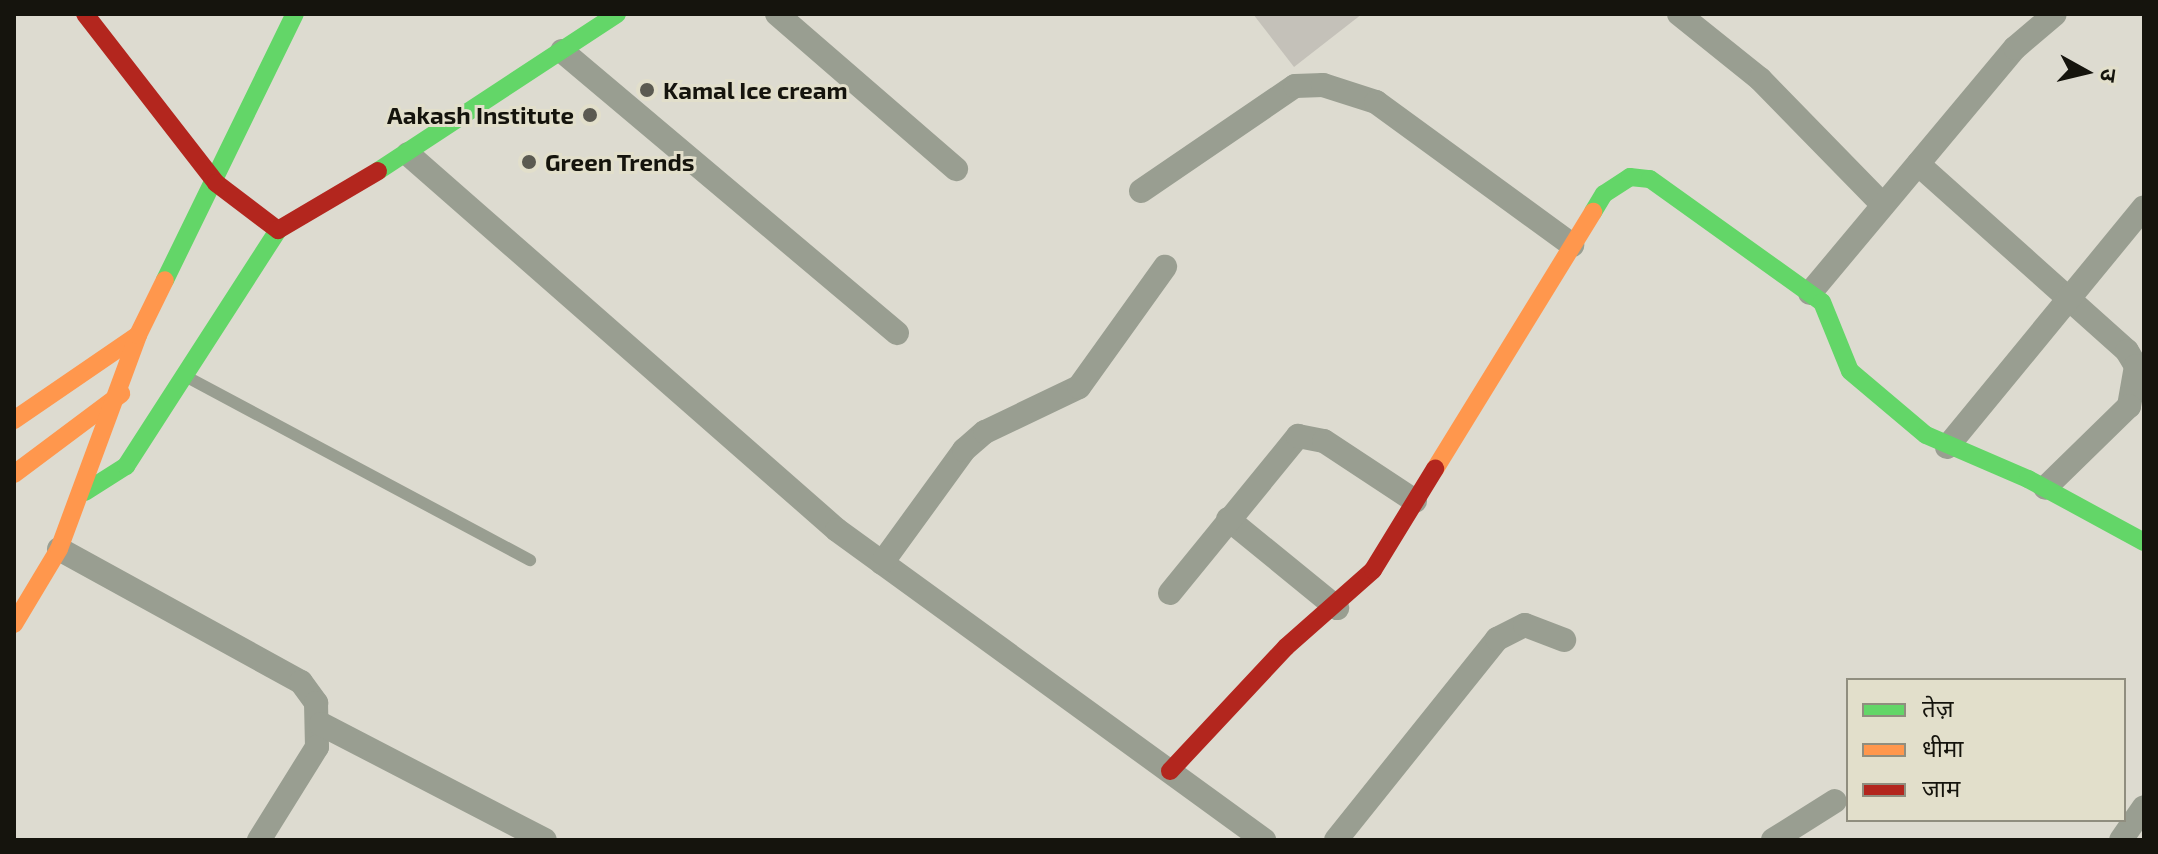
<!DOCTYPE html>
<html>
<head>
<meta charset="utf-8">
<style>
	body { margin:0 }
	#map { position:relative; width:2158px; height:854px; overflow:hidden; background:#dddbd0; font-family:"Exo 2","Noto Sans Devanagari",sans-serif }
	div>[style] { position:absolute }
	[style*='--x'] { left:calc(var(--x)*1px); top:calc(var(--y)*1px); width:calc(var(--w)*1px); rotate:calc(var(--a)*1deg) }
	.building>* { inset:0; background:#c4c1b9 }
	.lane>* { height:12px; margin:-6px; padding:0 6px; transform-origin:6px; border-radius:6px; background:#999e91 }
	.street>* { height:24px; margin:-12px; padding:0 12px; transform-origin:12px; border-radius:12px; background:#999e91 }
	.fast>* { height:18px; margin:-9px; padding:0 9px; transform-origin:9px; border-radius:9px; background:#63d668 }
	.slow>* { height:18px; margin:-9px; padding:0 9px; transform-origin:9px; border-radius:9px; background:#ff974d }
	.jam>* { height:18px; margin:-9px; padding:0 9px; transform-origin:9px; border-radius:9px; background:#b3261e }
	.dots>* { width:22px; height:22px; translate:-50% -50%; box-sizing:border-box; border:4px solid #e2dfcb; border-radius:50% }
	span { translate:-50% -50%; white-space:nowrap; text-align:center; line-height:1.15; -webkit-text-stroke:6px #e2dfcb; paint-order:stroke }
	.poi-label { font-size:24px; color:#15140d; font-weight:700 }
	.left { translate:0 -50%; text-align:left }
	.right { translate:-100% -50%; text-align:right }
	.frame { position:absolute; inset:0; border:16px solid #15140d; pointer-events:none }
	.legend { position:absolute; left:1846px; top:678px; width:280px; height:144px; box-sizing:border-box; background:#e2dfcb; border:2px solid #908e7f; margin:0; padding:10px 14px; list-style:none; font-size:24px; color:#15140d }
	.legend li { display:flex; align-items:center; gap:16px; height:40px }
	.legend b { width:40px; border:2px solid #908e7f }
	.north { position:absolute; left:2046px; top:32px; width:80px; height:80px; -webkit-text-stroke:6px #e2dfcb; paint-order:stroke; rotate:98deg; font-size:22px; font-weight:700; line-height:32px; text-align:center; color:#15140d }
	.north::after { content:''; display:block; margin:auto; width:28px; height:36px; background:#15140d; clip-path:polygon(50% 0,100% 100%,50% 72%,0 100%) }
</style>
</head>
<body>
<div id="map">
	<div class="building">
		<div style="clip-path:polygon(1253px 14px,1362px 14px,1294px 67px)"></div>
	</div>
	<div class="lane">
		<div style="--x:187;--y:377;--w:389;--a:28.1"></div>
	</div>
	<div class="street">
		<div style="--x:777;--y:14;--w:237;--a:40.9"></div>
		<div style="--x:1679;--y:14;--w:104;--a:38.7"></div>
		<div style="--x:1760;--y:79;--w:176;--a:45.7"></div>
		<div style="--x:562;--y:51;--w:438;--a:40.1"></div>
		<div style="--x:408;--y:154;--w:570;--a:41.23"></div>
		<div style="--x:837;--y:530;--w:528;--a:35.98"></div>
		<div style="--x:1918;--y:164;--w:280;--a:41.8"></div>
		<div style="--x:2127;--y:351;--w:17;--a:59"></div>
		<div style="--x:2136;--y:366;--w:41;--a:99.9"></div>
		<div style="--x:2129;--y:406;--w:117;--a:135.7"></div>
		<div style="--x:1141;--y:191;--w:186;--a:-34.3"></div>
		<div style="--x:1295;--y:86;--w:28;--a:-2"></div>
		<div style="--x:1323;--y:85;--w:56;--a:17.8"></div>
		<div style="--x:1376;--y:102;--w:243;--a:36.1"></div>
		<div style="--x:1810;--y:293;--w:319;--a:-50.1"></div>
		<div style="--x:2015;--y:48;--w:52;--a:-40.4"></div>
		<div style="--x:1947;--y:447;--w:310;--a:-50.6"></div>
		<div style="--x:1228;--y:519;--w:141;--a:39.2"></div>
		<div style="--x:59;--y:549;--w:276;--a:28.8"></div>
		<div style="--x:301;--y:682;--w:26;--a:54"></div>
		<div style="--x:316;--y:703;--w:44;--a:88.7"></div>
		<div style="--x:317;--y:747;--w:110;--a:121.9"></div>
		<div style="--x:882;--y:563;--w:140;--a:-54"></div>
		<div style="--x:964;--y:450;--w:28;--a:-41"></div>
		<div style="--x:985;--y:432;--w:104;--a:-25.6"></div>
		<div style="--x:1079;--y:387;--w:148;--a:-54.4"></div>
		<div style="--x:1170;--y:593;--w:203;--a:-50.8"></div>
		<div style="--x:1298;--y:436;--w:26;--a:11"></div>
		<div style="--x:1324;--y:441;--w:109;--a:33.4"></div>
		<div style="--x:321;--y:724;--w:252;--a:27.4"></div>
		<div style="--x:1336;--y:840;--w:258;--a:-51.3"></div>
		<div style="--x:1497;--y:639;--w:31;--a:-27"></div>
		<div style="--x:1525;--y:625;--w:42;--a:21"></div>
		<div style="--x:1773;--y:840;--w:73;--a:-32.2"></div>
		<div style="--x:2121;--y:840;--w:40;--a:-55.1"></div>
	</div>
	<div class="fast">
		<div style="--x:378;--y:171;--w:286;--a:-33.3"></div>
		<div style="--x:1593;--y:212;--w:21;--a:-59"></div>
		<div style="--x:1604;--y:194;--w:31;--a:-33"></div>
		<div style="--x:1630;--y:177;--w:20;--a:6"></div>
		<div style="--x:1650;--y:179;--w:211;--a:35.6"></div>
		<div style="--x:1822;--y:302;--w:74;--a:67.9"></div>
		<div style="--x:1850;--y:371;--w:99;--a:40.1"></div>
		<div style="--x:1926;--y:435;--w:111;--a:23.3"></div>
		<div style="--x:2028;--y:479;--w:132;--a:28.5"></div>
		<div style="--x:165;--y:280;--w:296;--a:-64"></div>
		<div style="--x:85;--y:492;--w:49;--a:-32.4"></div>
		<div style="--x:126;--y:466;--w:281;--a:-57.2"></div>
	</div>
	<div class="slow">
		<div style="--x:14;--y:420;--w:150;--a:-34.4"></div>
		<div style="--x:1435;--y:469;--w:302;--a:-58.4"></div>
		<div style="--x:14;--y:474;--w:134;--a:-36.8"></div>
		<div style="--x:14;--y:624;--w:87;--a:-59"></div>
		<div style="--x:59;--y:549;--w:228;--a:-69.7"></div>
		<div style="--x:138;--y:335;--w:61;--a:-63.9"></div>
	</div>
	<div class="jam">
		<div style="--x:85;--y:14;--w:214;--a:52.2"></div>
		<div style="--x:216;--y:183;--w:78;--a:37.2"></div>
		<div style="--x:278;--y:230;--w:116;--a:-30.5"></div>
		<div style="--x:1170;--y:771;--w:170;--a:-46.9"></div>
		<div style="--x:1286;--y:647;--w:116;--a:-41.5"></div>
		<div style="--x:1373;--y:570;--w:119;--a:-58.5"></div>
	</div>
	<div class="dots">
		<div style="left:647px;top:90px;background:#5b5a51"></div>
		<div style="left:590px;top:115px;background:#5b5a51"></div>
		<div style="left:529px;top:162px;background:#5b5a51"></div>
	</div>
	<div class="poi-label">
		<span class="left" style="left:663px;top:90px">Kamal Ice cream</span>
		<span class="right" style="left:574px;top:115px">Aakash Institute</span>
		<span class="left" style="left:545px;top:162px">Green Trends</span>
	</div>
	<div class="frame"></div>
	<ul class="legend">
	<li><b style="height:10px;background:#63d668"></b>तेज़</li>
	<li><b style="height:10px;background:#ff974d"></b>धीमा</li>
	<li><b style="height:10px;background:#b3261e"></b>जाम</li>
	</ul>
	<div class="north">उ</div>
</div>
</body>
</html>
